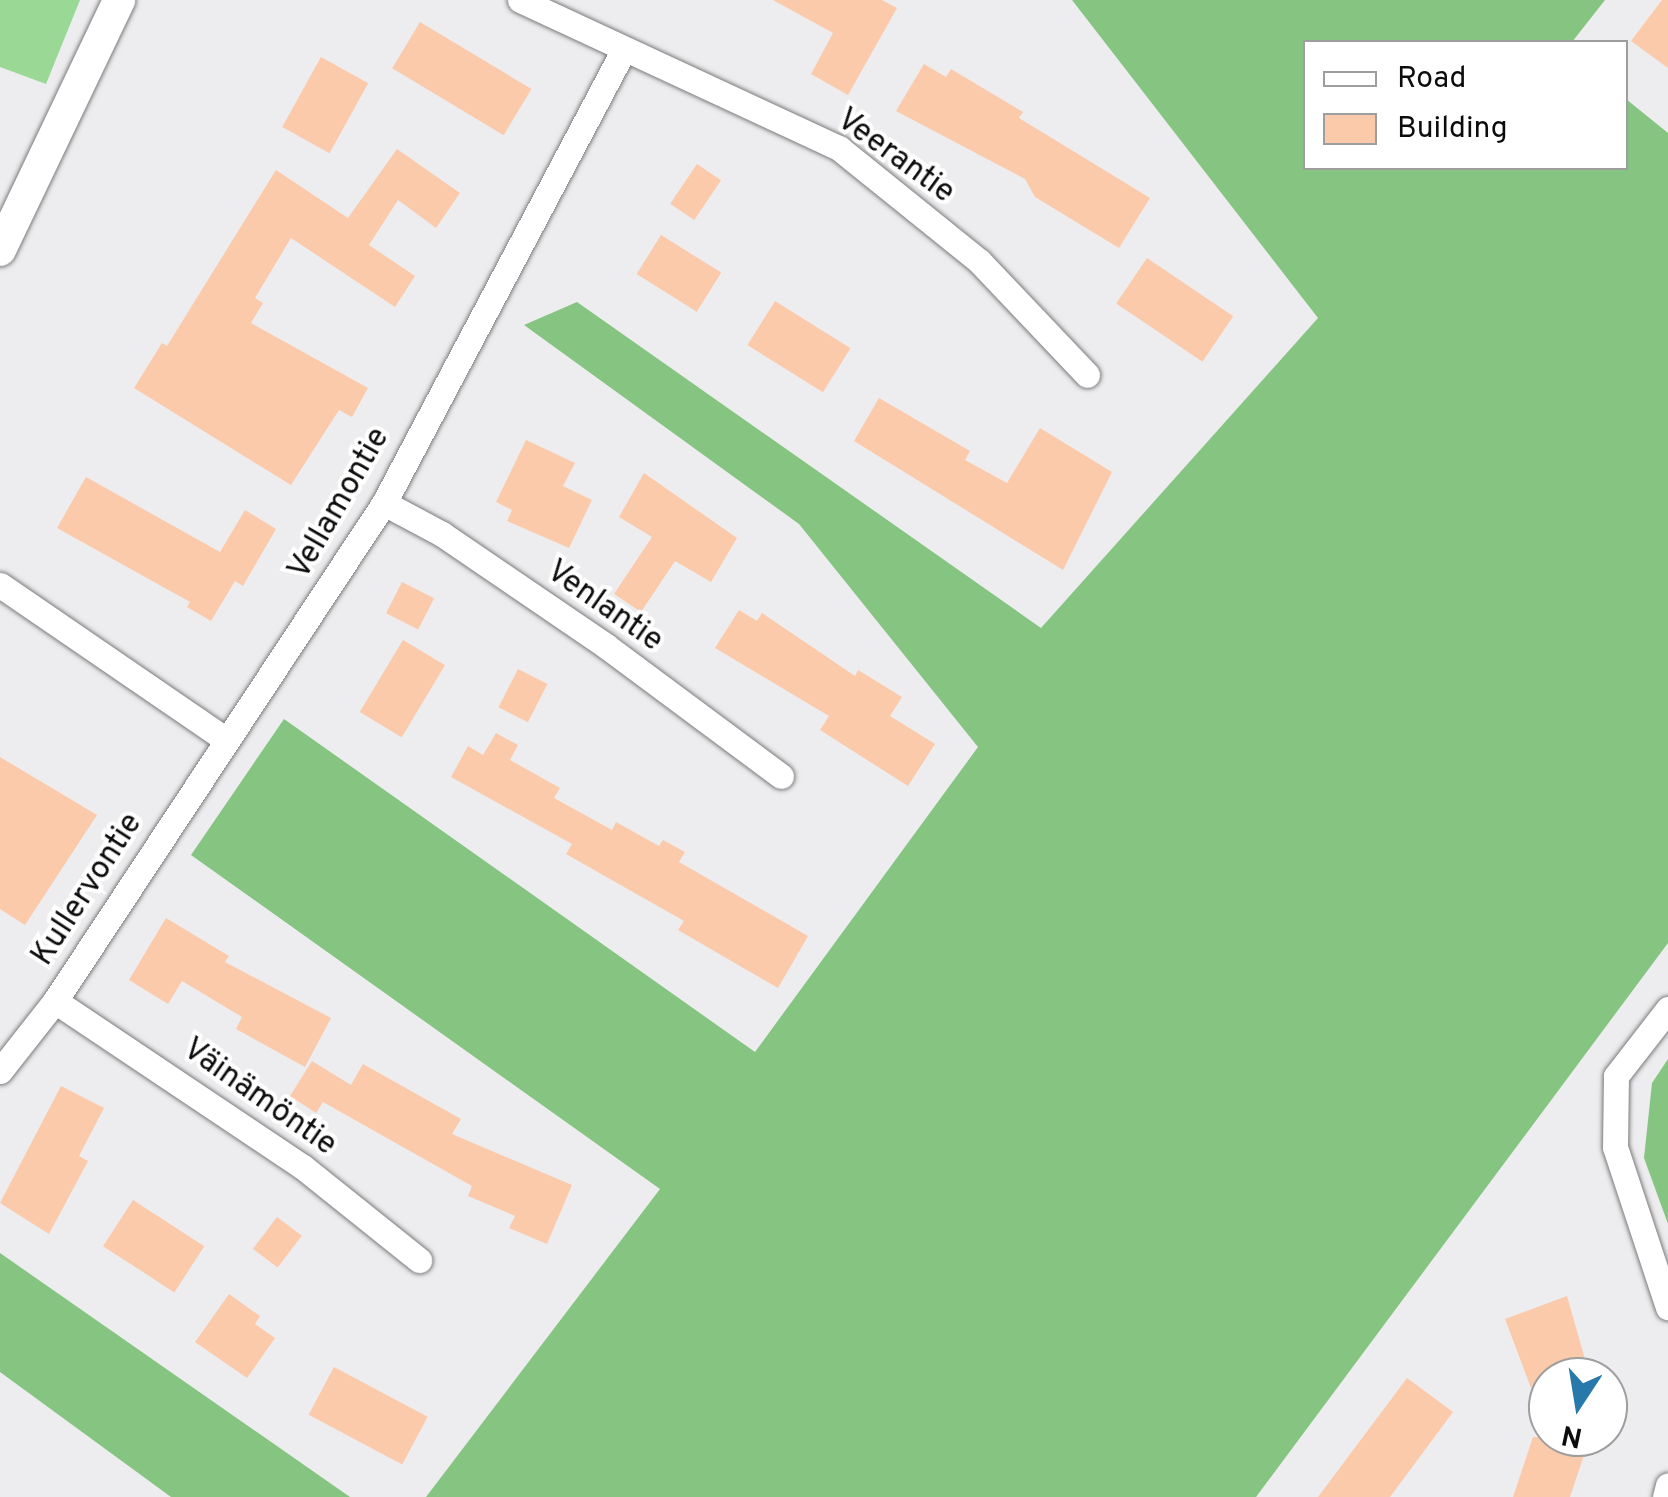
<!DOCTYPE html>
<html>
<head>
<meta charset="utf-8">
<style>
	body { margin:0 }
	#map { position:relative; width:1668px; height:1497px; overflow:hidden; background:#ededef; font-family:Overpass,sans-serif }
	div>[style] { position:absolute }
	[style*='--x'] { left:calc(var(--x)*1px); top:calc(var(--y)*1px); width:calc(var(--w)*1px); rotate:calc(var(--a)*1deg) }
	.green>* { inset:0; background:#9ad995 }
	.forest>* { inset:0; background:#85c581 }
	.building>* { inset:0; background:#fbcaab; transform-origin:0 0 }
	.roads { filter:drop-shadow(0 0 2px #7b7b7d) drop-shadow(0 0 2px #7b7b7d) }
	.minor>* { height:25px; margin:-12.5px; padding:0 12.5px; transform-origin:12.5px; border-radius:12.5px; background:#fff }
	.tertiary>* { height:32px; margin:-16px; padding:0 16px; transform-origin:16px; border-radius:16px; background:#fff }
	span { translate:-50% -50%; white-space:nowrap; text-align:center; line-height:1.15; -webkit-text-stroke:8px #fff; paint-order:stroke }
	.street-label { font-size:32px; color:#0c0c0c }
	.legend { position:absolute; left:1303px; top:40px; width:325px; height:130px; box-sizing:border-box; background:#fff; border:2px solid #9e9e9e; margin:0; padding:12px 18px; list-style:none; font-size:30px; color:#0c0c0c }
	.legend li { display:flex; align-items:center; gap:20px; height:50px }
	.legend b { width:50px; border:2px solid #9e9e9e }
	.north { position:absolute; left:1528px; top:1357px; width:100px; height:100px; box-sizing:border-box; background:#fff; border:2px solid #9e9e9e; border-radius:50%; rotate:192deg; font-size:28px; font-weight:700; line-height:40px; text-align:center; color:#0c0c0c }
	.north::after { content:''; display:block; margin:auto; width:35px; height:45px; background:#2679aa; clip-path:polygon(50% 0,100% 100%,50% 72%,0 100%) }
</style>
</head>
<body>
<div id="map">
	<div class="green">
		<div style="clip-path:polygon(0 0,80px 0,46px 84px,0 67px)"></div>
	</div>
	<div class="forest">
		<div style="clip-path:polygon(1072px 0,1605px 0,1572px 42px,1306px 42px,1306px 168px,1626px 168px,1626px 99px,1668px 133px,1668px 943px,1256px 1497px,426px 1497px,660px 1189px,191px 855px,284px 719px,755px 1052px,978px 747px,799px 524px,524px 325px,577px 302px,1041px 628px,1318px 318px)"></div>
		<div style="clip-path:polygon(1668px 1059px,1668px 1224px,1644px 1158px,1652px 1083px)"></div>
		<div style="clip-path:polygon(0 1253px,350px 1497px,171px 1497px,0 1372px)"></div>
	</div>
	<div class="building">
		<div style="clip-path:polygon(773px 0,882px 0,897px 8px,848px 95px,811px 74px,833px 33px)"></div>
		<div style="clip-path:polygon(1662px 0,1668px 0,1668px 68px,1631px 41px)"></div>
		<div style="left:420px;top:22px;width:130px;height:54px;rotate:31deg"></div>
		<div style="left:321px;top:57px;width:54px;height:80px;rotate:29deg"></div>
		<div style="clip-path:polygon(924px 64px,946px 77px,951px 69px,1023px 112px,1019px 118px,1150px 198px,1119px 248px,1035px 197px,1025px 179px,896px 111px)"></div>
		<div style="clip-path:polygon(397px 149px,460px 193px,436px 228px,398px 200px,369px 245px,415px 276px,395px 307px,291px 238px,255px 298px,263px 303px,251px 323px,368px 388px,352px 417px,339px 410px,291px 485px,134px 388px,162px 343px,167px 346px,276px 170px,348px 218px)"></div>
		<div style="left:697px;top:164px;width:29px;height:48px;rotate:34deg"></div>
		<div style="left:661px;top:235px;width:71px;height:46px;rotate:32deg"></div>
		<div style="left:1147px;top:258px;width:104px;height:55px;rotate:34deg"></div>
		<div style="left:775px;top:301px;width:89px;height:52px;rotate:32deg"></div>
		<div style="clip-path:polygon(879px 398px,970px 451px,965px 460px,1007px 483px,1040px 428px,1112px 472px,1063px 570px,854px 441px)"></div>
		<div style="clip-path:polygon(526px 440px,575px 463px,563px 486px,592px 500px,569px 548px,507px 521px,512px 510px,496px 502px)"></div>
		<div style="clip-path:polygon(644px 473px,737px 538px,711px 582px,675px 561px,641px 612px,614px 594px,652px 537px,619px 517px)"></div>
		<div style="clip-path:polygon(86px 477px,220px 552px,245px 510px,276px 529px,243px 586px,235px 581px,211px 621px,187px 607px,190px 602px,57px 528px)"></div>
		<div style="left:402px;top:582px;width:36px;height:35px;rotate:27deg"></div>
		<div style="clip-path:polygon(739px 610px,757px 621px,762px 613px,855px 676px,858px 670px,902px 697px,890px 716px,935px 744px,908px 786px,820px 730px,829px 716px,715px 648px)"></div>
		<div style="left:403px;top:640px;width:49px;height:84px;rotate:31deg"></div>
		<div style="left:518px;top:669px;width:33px;height:43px;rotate:27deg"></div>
		<div style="clip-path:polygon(496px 733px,518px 745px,510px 760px,560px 788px,554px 798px,612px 830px,616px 822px,659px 846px,663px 840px,685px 852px,679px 862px,808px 936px,778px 988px,678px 930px,684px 921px,566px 854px,572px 844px,451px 777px,468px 746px,483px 755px)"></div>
		<div style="clip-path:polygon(0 757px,97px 815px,25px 925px,0 909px)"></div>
		<div style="clip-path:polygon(166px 918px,229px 956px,225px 962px,331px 1018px,305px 1067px,236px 1029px,242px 1017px,182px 981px,168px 1004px,129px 980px)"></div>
		<div style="clip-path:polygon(312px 1061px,351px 1085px,363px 1064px,461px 1119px,452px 1134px,572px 1185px,547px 1244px,509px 1228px,515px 1216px,468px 1196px,472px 1186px,323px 1102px,316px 1113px,290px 1096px)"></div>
		<div style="clip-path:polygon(61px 1086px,104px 1108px,79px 1156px,88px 1161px,49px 1234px,0 1203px)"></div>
		<div style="left:133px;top:1200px;width:85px;height:55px;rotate:33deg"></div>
		<div style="left:277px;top:1217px;width:31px;height:40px;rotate:37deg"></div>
		<div style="clip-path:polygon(229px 1294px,260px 1316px,255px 1324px,275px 1338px,247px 1378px,195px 1342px)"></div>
		<div style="clip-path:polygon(1567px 1296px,1590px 1377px,1548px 1377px,1546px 1428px,1505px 1319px)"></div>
		<div style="left:334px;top:1367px;width:106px;height:54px;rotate:28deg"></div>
		<div style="clip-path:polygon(1407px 1378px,1453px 1412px,1390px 1497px,1318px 1497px)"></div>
		<div style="clip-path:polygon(1533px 1437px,1590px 1437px,1570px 1497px,1513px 1497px)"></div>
	</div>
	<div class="roads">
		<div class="minor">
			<div style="--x:520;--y:0;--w:352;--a:24.9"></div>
			<div style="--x:839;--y:148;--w:180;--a:38.9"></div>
			<div style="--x:979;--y:261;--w:157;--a:46.5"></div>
			<div style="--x:384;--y:503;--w:66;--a:28.1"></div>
			<div style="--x:442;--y:534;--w:199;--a:34.3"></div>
			<div style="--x:606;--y:646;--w:218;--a:36.6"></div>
			<div style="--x:0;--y:585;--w:273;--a:34.4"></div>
			<div style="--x:55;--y:1001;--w:298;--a:33.8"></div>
			<div style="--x:303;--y:1167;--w:149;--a:38.7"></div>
			<div style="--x:1668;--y:1009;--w:85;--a:127.8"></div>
			<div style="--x:1616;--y:1076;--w:71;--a:90.8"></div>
			<div style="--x:1615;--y:1147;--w:169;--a:71.7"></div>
			<div style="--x:0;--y:1071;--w:89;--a:-51.8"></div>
			<div style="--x:55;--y:1001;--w:597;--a:-56.55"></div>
			<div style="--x:384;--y:503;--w:511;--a:-62.13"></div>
			<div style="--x:1665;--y:1497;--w:12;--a:-76"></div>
		</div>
		<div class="tertiary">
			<div style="--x:0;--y:250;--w:277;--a:-64.5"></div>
		</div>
	</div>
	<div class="street-label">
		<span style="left:895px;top:157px;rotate:36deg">Veerantie</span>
		<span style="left:340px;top:504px;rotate:-60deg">Vellamontie</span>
		<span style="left:604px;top:607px;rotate:35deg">Venlantie</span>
		<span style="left:88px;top:890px;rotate:-57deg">Kullervontie</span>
		<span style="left:259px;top:1098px;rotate:35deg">Väinämöntie</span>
	</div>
	<ul class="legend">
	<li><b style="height:12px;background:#fff"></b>Road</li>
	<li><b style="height:28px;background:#fbcaab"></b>Building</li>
	</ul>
	<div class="north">N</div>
</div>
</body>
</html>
